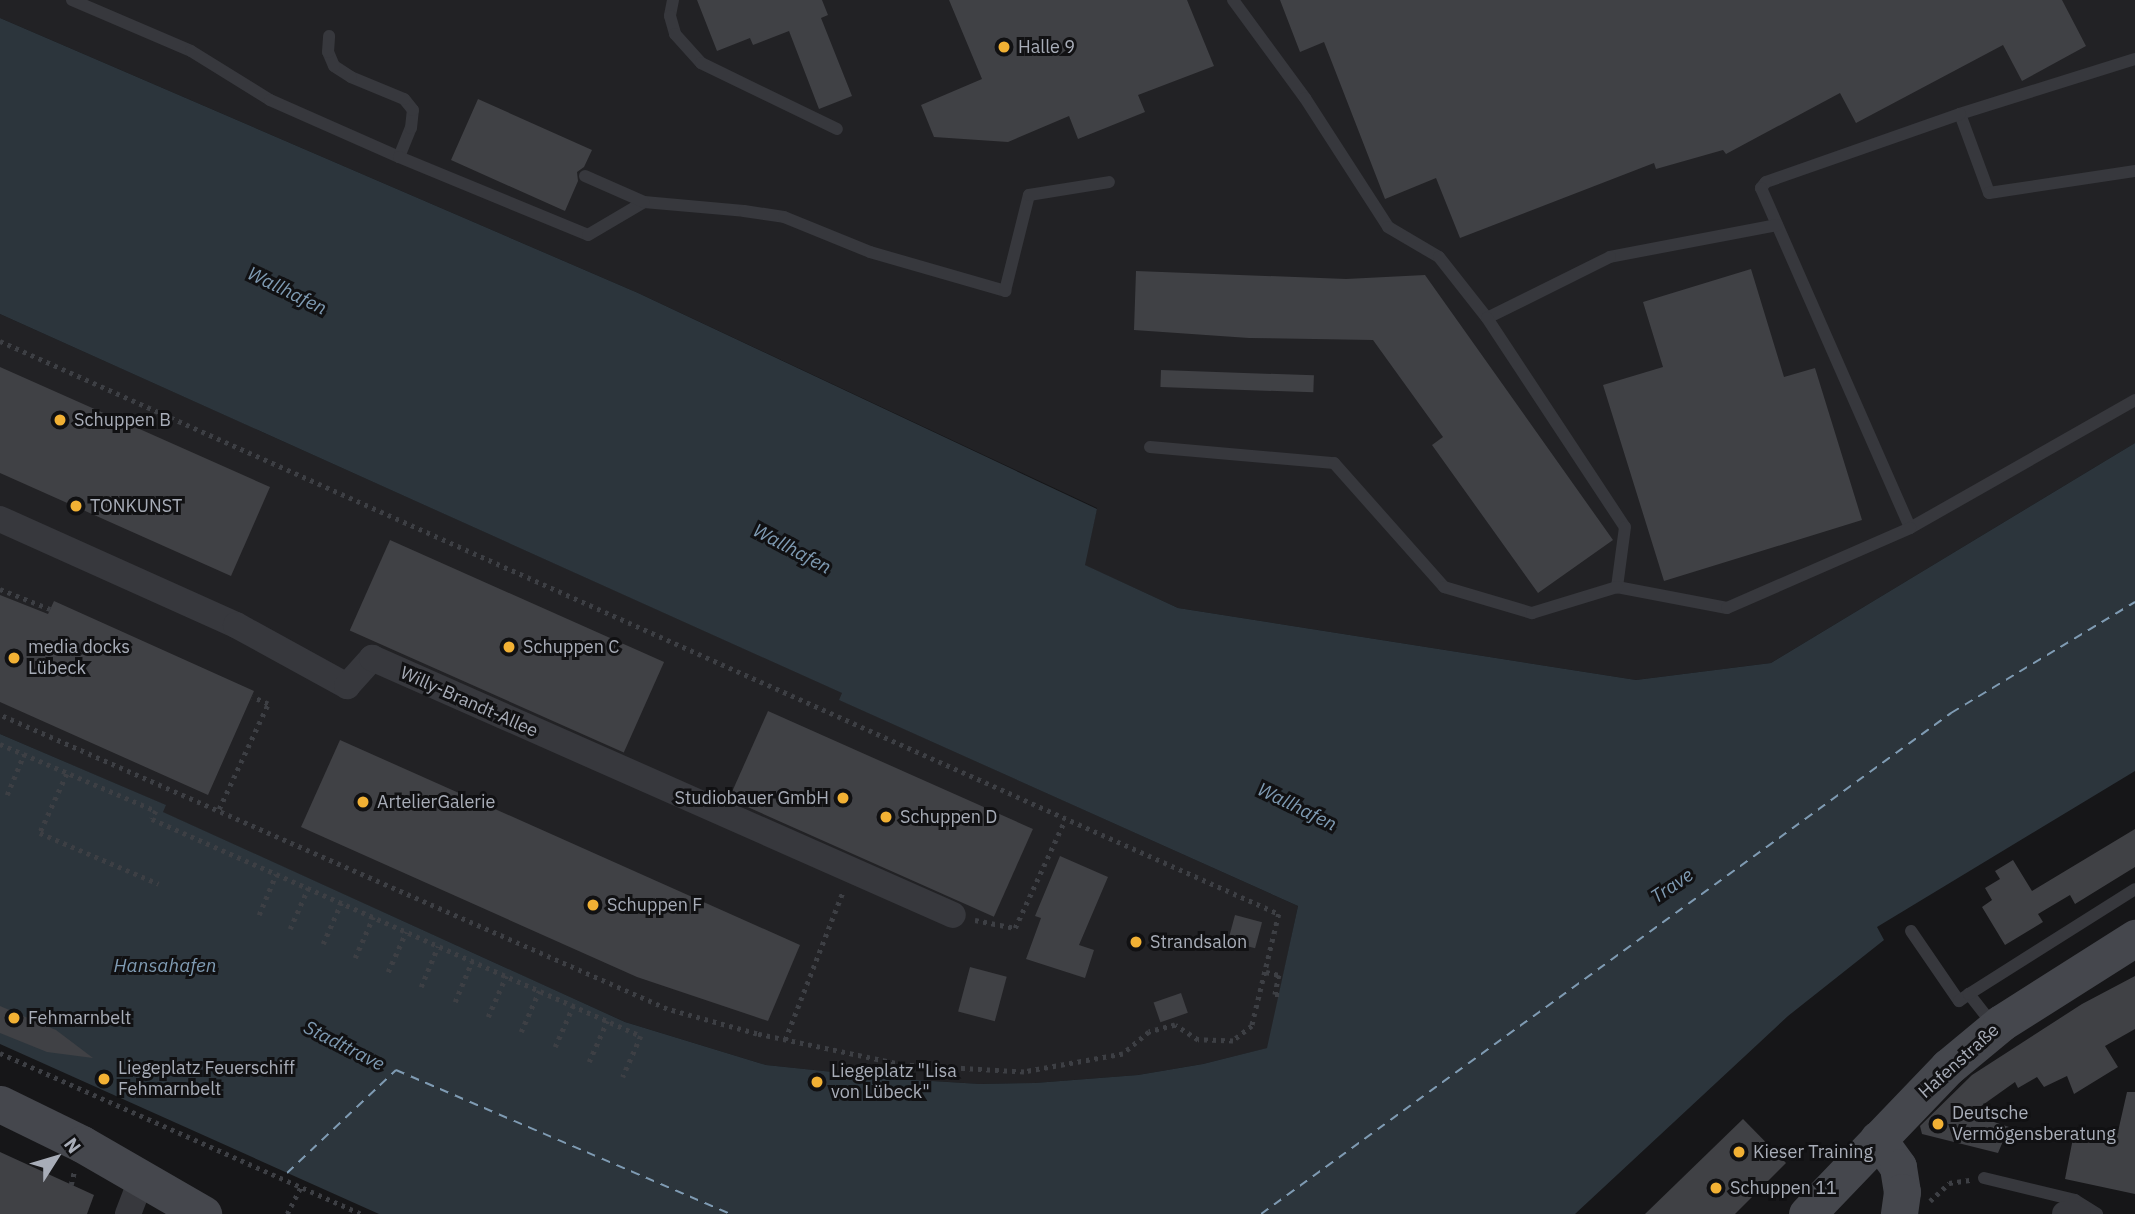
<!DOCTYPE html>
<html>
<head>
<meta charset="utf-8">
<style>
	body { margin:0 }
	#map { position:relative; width:2135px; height:1214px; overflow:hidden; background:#161618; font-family:"IBM Plex Sans",sans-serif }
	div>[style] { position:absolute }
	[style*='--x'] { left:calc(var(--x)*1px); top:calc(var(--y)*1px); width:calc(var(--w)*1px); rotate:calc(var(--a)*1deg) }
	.built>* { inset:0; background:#222225 }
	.water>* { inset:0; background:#2c353c }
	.ferry>* { height:2px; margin-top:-1px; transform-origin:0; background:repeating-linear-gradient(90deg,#7f9bb3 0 9px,transparent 0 16px) }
	.building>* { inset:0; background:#404145; transform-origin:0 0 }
	.path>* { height:4.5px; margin-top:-2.25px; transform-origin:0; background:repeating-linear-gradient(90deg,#3d3f44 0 3.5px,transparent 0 8.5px) }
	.lane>* { height:12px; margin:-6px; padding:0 6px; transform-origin:6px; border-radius:6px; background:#37383d }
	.street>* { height:26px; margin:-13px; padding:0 13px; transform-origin:13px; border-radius:13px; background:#37383d }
	.secondary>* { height:37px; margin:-18.5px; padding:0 18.5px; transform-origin:18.5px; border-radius:18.5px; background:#45474d }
	.dots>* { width:19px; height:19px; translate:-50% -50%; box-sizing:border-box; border:4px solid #111113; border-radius:50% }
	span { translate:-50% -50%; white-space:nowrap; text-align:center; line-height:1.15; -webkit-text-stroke:6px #111113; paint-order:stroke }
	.poi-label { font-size:18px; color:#a8adb8 }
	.left { translate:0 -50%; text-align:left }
	.right { translate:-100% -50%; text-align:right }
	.street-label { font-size:18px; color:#a8adb8 }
	.water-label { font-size:19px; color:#7f9bb3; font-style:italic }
	.north { position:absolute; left:21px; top:1123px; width:70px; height:70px; -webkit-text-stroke:5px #111113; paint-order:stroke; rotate:53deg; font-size:19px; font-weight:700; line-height:28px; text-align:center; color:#a8adb8 }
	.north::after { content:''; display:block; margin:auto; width:24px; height:32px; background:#a8adb8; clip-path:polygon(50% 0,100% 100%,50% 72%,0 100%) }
</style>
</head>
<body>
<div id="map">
	<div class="built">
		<div style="clip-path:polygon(0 0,2135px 0,2135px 443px,1771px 663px,1636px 680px,1178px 608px,1084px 565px,1097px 508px,638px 293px,0 18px)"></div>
		<div style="clip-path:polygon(0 314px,843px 693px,840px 700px,1298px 906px,1268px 1048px,1203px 1064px,1138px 1075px,1035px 1083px,980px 1084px,900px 1079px,766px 1065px,625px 1022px,162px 812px,165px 805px,0 734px)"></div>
	</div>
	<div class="water">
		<div style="clip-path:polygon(0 18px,638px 293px,1097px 509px,1085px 565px,1178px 608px,1636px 680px,1771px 663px,2135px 443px,2135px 771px,1877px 927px,1884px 940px,1788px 1016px,1575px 1214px,379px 1214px,0 1044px,0 734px,166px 805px,163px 812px,625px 1022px,766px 1065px,900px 1079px,980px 1084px,1035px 1083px,1138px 1075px,1203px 1064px,1267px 1048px,1298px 906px,839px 700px,842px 693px,0 314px)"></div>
	</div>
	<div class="ferry">
		<div style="--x:287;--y:1173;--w:150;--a:-43.4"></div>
		<div style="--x:396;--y:1070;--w:364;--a:23.3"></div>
		<div style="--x:1261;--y:1214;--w:853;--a:-35.98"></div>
		<div style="--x:1951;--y:713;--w:215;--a:-31.1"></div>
	</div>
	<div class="building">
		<div style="clip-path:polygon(697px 0,822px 0,828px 15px,821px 18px,852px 96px,819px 109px,789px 31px,753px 45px,750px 38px,717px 51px)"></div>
		<div style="clip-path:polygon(949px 0,1187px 0,1214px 66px,1138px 95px,1145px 112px,1078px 139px,1069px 116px,1008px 142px,934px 137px,921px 105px,982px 79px)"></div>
		<div style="clip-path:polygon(1280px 0,2062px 0,2086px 46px,2022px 81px,2003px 45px,1856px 123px,1840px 93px,1726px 154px,1723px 150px,1656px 169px,1654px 163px,1460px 238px,1436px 178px,1385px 199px,1324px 42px,1300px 52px)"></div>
		<div style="clip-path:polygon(478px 99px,592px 150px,584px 167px,577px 172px,578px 181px,565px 211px,451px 160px)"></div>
		<div style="clip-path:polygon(1751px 269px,1784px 377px,1815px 368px,1862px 520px,1664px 581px,1603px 385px,1663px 367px,1643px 302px)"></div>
		<div style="clip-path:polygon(1136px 271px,1346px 279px,1425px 275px,1613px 540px,1538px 593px,1432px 445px,1443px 437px,1373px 340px,1249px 338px,1134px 330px)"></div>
		<div style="clip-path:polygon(0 367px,270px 487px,231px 576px,0 473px)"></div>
		<div style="left:1161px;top:370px;width:153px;height:17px;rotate:2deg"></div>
		<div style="left:390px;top:540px;width:300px;height:99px;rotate:24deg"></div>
		<div style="clip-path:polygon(0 595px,48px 614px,54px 601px,254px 691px,208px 795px,0 702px)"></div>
		<div style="left:768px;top:711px;width:290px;height:96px;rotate:24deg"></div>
		<div style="clip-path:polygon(340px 740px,800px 945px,768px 1021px,637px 977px,301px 827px)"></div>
		<div style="clip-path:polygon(2135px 829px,2135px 867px,2075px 904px,2070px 895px,2038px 914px,2043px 922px,2005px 945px,1982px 907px,1992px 900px,1985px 888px,2000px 879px,1995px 871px,2013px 860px,2032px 891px)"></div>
		<div style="clip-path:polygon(1060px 856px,1108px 877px,1079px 945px,1094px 950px,1085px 978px,1026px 959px,1041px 918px,1035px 916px)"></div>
		<div style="left:1235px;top:915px;width:28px;height:27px;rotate:15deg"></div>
		<div style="left:970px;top:967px;width:38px;height:46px;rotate:15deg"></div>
		<div style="clip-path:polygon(2135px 976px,2135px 1029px,2105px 1046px,2118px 1067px,2074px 1094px,2067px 1076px,2044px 1087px,2037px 1077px,2018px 1088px,2015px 1082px,1970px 1114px,2009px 1127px,1998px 1153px,1922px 1134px,1920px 1126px,1972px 1075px,2082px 1004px)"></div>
		<div style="left:1181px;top:993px;width:21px;height:29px;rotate:71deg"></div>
		<div style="clip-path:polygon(0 1006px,56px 1030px,93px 1058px,47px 1052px,0 1033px)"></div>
		<div style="clip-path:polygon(2127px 1092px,2135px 1092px,2135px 1194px,2065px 1179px,2075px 1128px,2117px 1136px)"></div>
		<div style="clip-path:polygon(1743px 1119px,1786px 1163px,1735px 1214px,1645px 1214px)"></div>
		<div style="clip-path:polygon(0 1152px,94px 1195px,87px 1214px,0 1214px)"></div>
	</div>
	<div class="path">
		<div style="--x:0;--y:341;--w:1401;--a:24.13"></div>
		<div style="--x:1279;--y:914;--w:115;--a:103.6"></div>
		<div style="--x:1252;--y:1026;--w:24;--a:142"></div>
		<div style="--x:1233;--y:1041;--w:35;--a:-178"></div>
		<div style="--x:1198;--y:1040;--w:27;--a:-147"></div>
		<div style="--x:1175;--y:1025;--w:27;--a:165"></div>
		<div style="--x:1149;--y:1032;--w:34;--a:140"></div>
		<div style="--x:1123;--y:1054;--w:101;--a:169.7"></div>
		<div style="--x:1024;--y:1072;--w:121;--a:-176.7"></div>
		<div style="--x:903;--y:1065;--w:149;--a:-168"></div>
		<div style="--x:757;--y:1034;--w:93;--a:-164.5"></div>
		<div style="--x:667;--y:1009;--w:729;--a:-156.21"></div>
		<div style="--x:0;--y:589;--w:54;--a:21.8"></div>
		<div style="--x:0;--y:744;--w:170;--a:23.2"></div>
		<div style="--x:156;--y:811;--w:9;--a:117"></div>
		<div style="--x:152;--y:819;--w:535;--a:23.93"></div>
		<div style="--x:641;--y:1036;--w:45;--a:113.7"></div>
		<div style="--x:67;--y:774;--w:65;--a:114.6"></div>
		<div style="--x:40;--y:833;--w:129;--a:23.2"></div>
		<div style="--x:7;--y:795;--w:44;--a:-67.5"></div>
		<div style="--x:219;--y:809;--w:116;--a:-65"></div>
		<div style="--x:268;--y:704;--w:17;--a:-156"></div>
		<div style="--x:259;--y:915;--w:44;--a:-67.5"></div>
		<div style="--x:975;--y:920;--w:41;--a:11.3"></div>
		<div style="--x:1015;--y:928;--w:119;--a:-65.2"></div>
		<div style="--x:290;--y:929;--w:45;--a:-66.3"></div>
		<div style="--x:323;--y:944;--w:45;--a:-66.3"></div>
		<div style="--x:355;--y:958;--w:45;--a:-66.3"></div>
		<div style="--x:388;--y:972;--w:44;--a:-65.8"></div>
		<div style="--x:1266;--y:972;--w:13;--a:13"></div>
		<div style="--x:1279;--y:975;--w:20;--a:101"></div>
		<div style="--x:1275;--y:995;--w:4;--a:0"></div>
		<div style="--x:421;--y:987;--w:44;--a:-67.5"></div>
		<div style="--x:455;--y:1002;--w:44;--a:-67.5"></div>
		<div style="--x:488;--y:1017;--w:45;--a:-66.3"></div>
		<div style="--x:521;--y:1032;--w:45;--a:-66.3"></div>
		<div style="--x:785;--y:1040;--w:160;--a:-68.7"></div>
		<div style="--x:555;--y:1047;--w:45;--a:-66.3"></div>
		<div style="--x:0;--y:1053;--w:396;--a:24"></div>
		<div style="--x:589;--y:1062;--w:45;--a:-66.3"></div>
		<div style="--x:71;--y:1185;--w:13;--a:-77"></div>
		<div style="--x:1930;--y:1201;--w:26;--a:-43"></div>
		<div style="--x:1949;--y:1183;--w:21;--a:-8"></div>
		<div style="--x:287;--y:1214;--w:30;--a:-63"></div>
	</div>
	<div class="lane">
		<div style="--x:72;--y:0;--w:129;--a:23.2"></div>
		<div style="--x:191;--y:51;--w:93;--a:31.8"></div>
		<div style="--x:270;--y:100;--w:141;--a:23.8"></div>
		<div style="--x:399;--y:157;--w:31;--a:-68"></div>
		<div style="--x:411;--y:128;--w:18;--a:-84"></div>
		<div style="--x:413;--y:110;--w:14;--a:-129"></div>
		<div style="--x:404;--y:99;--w:57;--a:-157.5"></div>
		<div style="--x:351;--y:77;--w:20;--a:-147"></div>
		<div style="--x:334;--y:66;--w:15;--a:-113"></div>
		<div style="--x:328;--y:52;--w:16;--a:-86"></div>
		<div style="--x:673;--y:0;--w:16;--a:101"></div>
		<div style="--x:670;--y:16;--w:19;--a:74"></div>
		<div style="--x:675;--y:34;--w:39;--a:48"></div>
		<div style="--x:701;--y:63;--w:151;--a:25.9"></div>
		<div style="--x:1233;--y:0;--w:122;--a:53.7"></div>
		<div style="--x:1305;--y:98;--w:153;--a:57.2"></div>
		<div style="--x:1388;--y:227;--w:59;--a:30.5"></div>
		<div style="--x:1439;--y:257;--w:78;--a:51.8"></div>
		<div style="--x:2135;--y:59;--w:183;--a:162.6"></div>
		<div style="--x:1960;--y:114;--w:84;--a:69.8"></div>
		<div style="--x:1989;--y:193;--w:148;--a:-8.6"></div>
		<div style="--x:1960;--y:114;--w:206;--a:160.7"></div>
		<div style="--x:1766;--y:182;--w:8;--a:130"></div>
		<div style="--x:1761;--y:188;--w:371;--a:66.3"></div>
		<div style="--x:1910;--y:528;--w:259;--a:-29.6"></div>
		<div style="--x:399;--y:157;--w:204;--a:22.4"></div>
		<div style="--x:588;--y:235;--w:65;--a:-30.5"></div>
		<div style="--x:644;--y:202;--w:100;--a:5.1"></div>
		<div style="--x:744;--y:211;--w:40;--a:8.5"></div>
		<div style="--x:784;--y:217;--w:93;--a:22.1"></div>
		<div style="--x:870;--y:252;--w:141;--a:16.1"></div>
		<div style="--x:1005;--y:291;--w:99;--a:-76"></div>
		<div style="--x:1029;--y:195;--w:81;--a:-9.2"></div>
		<div style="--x:585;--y:176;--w:64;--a:23.8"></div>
		<div style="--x:1777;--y:225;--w:170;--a:169.2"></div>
		<div style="--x:1610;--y:257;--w:137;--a:153.6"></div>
		<div style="--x:1487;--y:318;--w:250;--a:56.6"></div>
		<div style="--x:1625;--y:527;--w:61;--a:97.6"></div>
		<div style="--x:1617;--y:587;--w:112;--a:10.8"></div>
		<div style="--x:1727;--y:608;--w:200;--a:-23.6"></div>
		<div style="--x:1150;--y:447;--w:185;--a:5"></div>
		<div style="--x:1334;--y:463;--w:166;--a:48.4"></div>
		<div style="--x:1444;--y:587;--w:92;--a:16.5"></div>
		<div style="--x:1532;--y:613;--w:89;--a:-17"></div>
		<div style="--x:1911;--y:931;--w:85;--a:55.6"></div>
		<div style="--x:1959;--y:1001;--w:12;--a:-35"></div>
		<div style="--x:1994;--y:1026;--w:41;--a:-128"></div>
		<div style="--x:1969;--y:994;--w:196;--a:-32.3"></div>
		<div style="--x:1984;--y:1178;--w:94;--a:13.6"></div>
		<div style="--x:2075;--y:1200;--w:26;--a:32"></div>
	</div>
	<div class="street">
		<div style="--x:0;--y:519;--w:259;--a:24.2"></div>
		<div style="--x:236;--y:625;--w:127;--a:28.8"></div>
		<div style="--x:347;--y:686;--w:38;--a:-48"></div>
		<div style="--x:372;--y:658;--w:635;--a:23.86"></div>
		<div style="--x:128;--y:1214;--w:39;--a:-69"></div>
		<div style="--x:2065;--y:1214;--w:13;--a:0"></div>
	</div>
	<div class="secondary">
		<div style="--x:0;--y:1104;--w:91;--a:26"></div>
		<div style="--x:82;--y:1144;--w:140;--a:30"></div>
		<div style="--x:1878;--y:1139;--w:34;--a:54"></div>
		<div style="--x:1898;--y:1167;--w:25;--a:81"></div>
		<div style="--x:1902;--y:1192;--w:22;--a:98"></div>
		<div style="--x:1807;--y:1214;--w:204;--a:-46.2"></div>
		<div style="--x:1948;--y:1067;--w:69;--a:-39.7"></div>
		<div style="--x:2001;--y:1023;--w:159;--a:-32.4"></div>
	</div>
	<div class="dots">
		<div style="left:1004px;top:47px;background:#f2b134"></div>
		<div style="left:60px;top:420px;background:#f2b134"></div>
		<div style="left:76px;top:506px;background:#f2b134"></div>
		<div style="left:509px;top:647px;background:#f2b134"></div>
		<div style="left:14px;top:658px;background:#f2b134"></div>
		<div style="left:843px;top:798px;background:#f2b134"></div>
		<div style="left:363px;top:802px;background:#f2b134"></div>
		<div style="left:886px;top:817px;background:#f2b134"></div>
		<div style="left:593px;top:905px;background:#f2b134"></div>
		<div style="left:1136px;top:942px;background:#f2b134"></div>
		<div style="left:14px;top:1018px;background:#f2b134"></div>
		<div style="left:104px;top:1079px;background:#f2b134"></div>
		<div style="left:817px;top:1082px;background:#f2b134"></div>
		<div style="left:1938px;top:1124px;background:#f2b134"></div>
		<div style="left:1739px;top:1152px;background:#f2b134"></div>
		<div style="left:1716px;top:1188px;background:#f2b134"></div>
	</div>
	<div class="poi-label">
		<span class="left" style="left:1018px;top:47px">Halle 9</span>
		<span class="left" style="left:74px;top:420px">Schuppen B</span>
		<span class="left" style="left:90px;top:506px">TONKUNST</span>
		<span class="left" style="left:523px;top:647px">Schuppen C</span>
		<span class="left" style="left:28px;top:658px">media docks<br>Lübeck</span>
		<span class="right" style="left:829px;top:798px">Studiobauer GmbH</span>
		<span class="left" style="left:377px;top:802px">ArtelierGalerie</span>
		<span class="left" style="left:900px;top:817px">Schuppen D</span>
		<span class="left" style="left:607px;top:905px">Schuppen F</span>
		<span class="left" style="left:1150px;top:942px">Strandsalon</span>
		<span class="left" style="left:28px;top:1018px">Fehmarnbelt</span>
		<span class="left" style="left:118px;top:1079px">Liegeplatz Feuerschiff<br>Fehmarnbelt</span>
		<span class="left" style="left:831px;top:1082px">Liegeplatz "Lisa<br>von Lübeck"</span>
		<span class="left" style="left:1952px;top:1124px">Deutsche<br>Vermögensberatung</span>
		<span class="left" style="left:1753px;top:1152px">Kieser Training</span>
		<span class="left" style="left:1730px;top:1188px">Schuppen 11</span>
	</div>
	<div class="street-label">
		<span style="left:469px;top:702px;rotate:24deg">Willy-Brandt-Allee</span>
		<span style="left:1959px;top:1061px;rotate:-42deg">Hafenstraße</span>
	</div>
	<div class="water-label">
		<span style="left:287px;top:291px;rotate:26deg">Wallhafen</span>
		<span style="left:792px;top:549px;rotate:28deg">Wallhafen</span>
		<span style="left:1297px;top:807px;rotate:26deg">Wallhafen</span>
		<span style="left:1672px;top:886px;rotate:-34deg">Trave</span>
		<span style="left:165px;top:966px">Hansahafen</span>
		<span style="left:344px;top:1046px;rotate:27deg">Stadttrave</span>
	</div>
	<div class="north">N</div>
</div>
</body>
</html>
